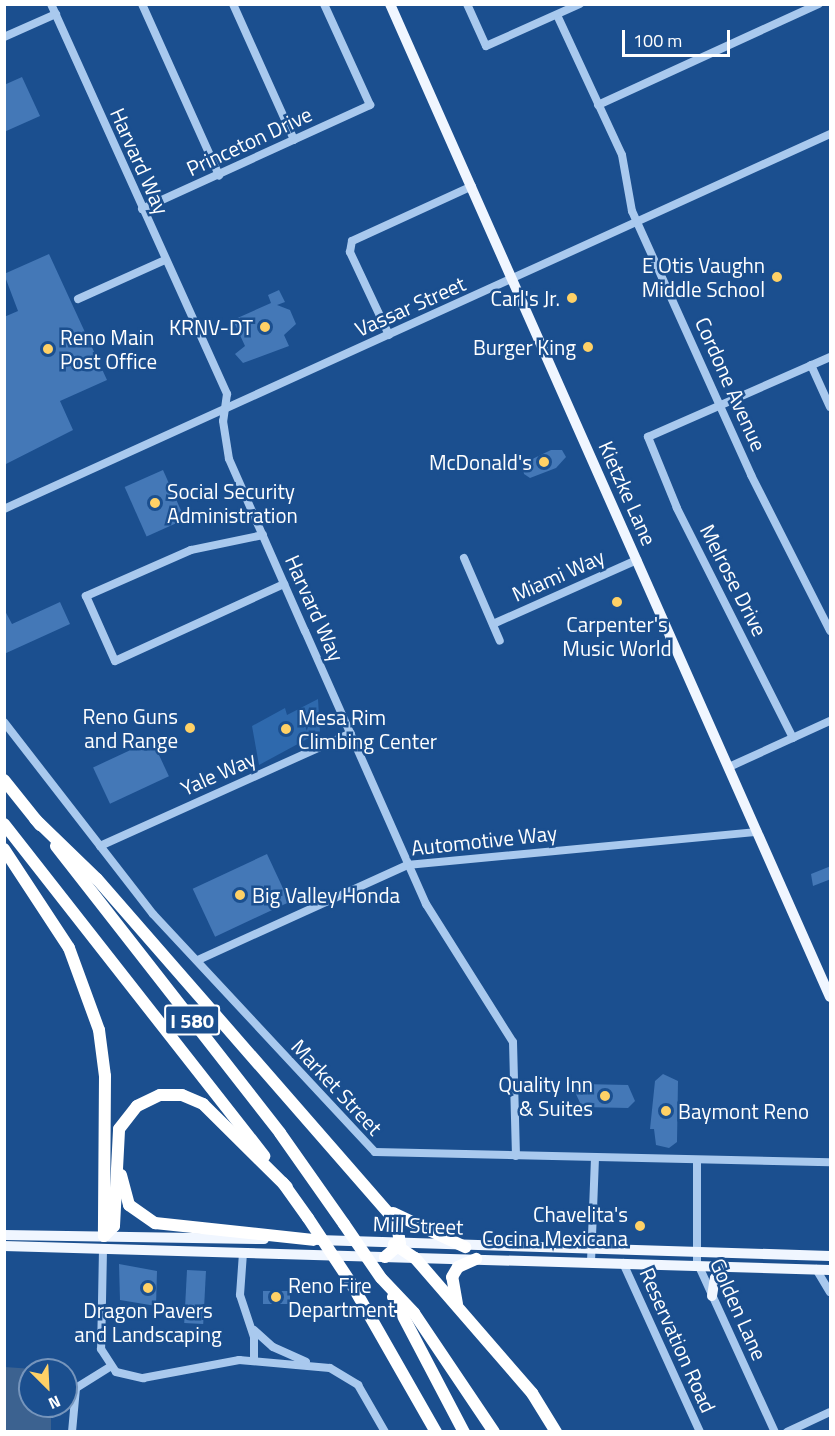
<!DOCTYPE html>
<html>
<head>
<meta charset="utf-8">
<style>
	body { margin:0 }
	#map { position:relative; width:835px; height:1436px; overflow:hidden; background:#1b4f8f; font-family:"Titillium Web",sans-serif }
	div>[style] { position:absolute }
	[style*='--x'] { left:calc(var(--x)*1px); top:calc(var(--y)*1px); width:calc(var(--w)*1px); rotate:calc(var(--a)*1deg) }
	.green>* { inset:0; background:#2e69ad }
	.water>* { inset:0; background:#3c6290 }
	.building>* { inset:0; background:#4478b7; transform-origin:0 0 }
	.minor>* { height:8px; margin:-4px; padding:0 4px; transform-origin:4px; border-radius:4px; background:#a9c9ee }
	.major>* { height:10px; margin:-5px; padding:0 5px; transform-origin:5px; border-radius:5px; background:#f0f6ff }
	.highway>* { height:12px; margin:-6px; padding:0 6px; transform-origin:6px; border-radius:6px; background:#fff }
	.highway-bridge>* { height:12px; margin:-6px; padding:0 6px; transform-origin:6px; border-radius:6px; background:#fff }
	.dots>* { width:16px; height:16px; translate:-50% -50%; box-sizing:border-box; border:3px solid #1b4f8f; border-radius:50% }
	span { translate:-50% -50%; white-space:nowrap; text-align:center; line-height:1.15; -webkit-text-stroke:5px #1b4f8f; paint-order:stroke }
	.shield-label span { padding:2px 4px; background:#1b4f8f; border:2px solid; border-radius:4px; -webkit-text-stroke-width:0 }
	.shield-label { font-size:20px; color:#fff; font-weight:700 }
	.street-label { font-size:21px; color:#fff }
	.poi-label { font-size:21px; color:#fff }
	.right { translate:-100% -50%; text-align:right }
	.left { translate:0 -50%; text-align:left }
	.frame { position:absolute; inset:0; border:6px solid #fff; pointer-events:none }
	.north { position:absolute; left:18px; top:1358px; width:60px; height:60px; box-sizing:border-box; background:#1b4f8f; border:2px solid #7695bc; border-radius:50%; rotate:156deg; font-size:16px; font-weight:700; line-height:24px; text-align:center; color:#fff }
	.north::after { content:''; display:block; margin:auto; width:21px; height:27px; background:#ffd166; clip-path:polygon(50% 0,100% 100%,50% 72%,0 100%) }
	.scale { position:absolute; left:622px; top:30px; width:108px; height:27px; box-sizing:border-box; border:3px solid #fff; border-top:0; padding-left:8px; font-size:18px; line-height:21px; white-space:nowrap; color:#fff; -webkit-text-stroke:4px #1b4f8f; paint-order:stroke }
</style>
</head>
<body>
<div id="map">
	<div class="green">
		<div style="clip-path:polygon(318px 699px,320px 732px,259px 765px,252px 726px,285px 708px,287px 715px)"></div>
	</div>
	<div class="water">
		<div style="clip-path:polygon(5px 1367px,47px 1370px,30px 1370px,30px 1406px,51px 1406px,51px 1431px,5px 1431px)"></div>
	</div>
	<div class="building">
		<div style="clip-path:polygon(22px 77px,40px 116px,4px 132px,4px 85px)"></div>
		<div style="clip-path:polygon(49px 254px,107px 380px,60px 401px,73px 430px,4px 465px,4px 317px,18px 311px,4px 274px)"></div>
		<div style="clip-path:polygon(279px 290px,285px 302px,277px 305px,290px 310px,296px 324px,284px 335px,289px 346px,243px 363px,235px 354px,245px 346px,233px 320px,271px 303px,268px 295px)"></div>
		<div style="clip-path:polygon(551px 450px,562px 450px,566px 457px,556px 468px,530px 478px,524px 474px,522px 464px)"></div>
		<div style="left:163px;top:470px;width:54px;height:42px;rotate:66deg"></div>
		<div style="clip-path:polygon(60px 602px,70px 624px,4px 654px,4px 609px,12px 624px)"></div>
		<div style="left:152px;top:740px;width:40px;height:65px;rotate:65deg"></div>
		<div style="left:267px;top:854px;width:53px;height:82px;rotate:65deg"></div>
		<div style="clip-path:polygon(831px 866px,831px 879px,813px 886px,811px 874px)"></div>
		<div style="clip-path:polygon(663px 1074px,678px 1081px,677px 1142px,669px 1148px,656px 1145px,654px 1129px,650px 1129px,655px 1081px)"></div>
		<div style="clip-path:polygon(582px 1084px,628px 1085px,635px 1101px,628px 1108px,582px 1107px,575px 1092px)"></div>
		<div style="clip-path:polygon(119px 1264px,157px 1271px,156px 1306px,120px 1300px)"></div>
		<div style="left:187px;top:1270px;width:19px;height:53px;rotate:3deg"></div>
		<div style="left:263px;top:1291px;width:27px;height:13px"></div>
	</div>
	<div class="minor">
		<div style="--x:51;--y:4;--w:428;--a:65.7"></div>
		<div style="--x:227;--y:394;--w:27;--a:98"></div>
		<div style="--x:223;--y:421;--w:38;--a:81"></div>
		<div style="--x:229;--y:459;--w:188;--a:66.2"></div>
		<div style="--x:305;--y:631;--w:299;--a:66.1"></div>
		<div style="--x:426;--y:904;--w:163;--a:57.8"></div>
		<div style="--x:513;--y:1042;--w:114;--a:88.5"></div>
		<div style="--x:142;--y:4;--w:188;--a:65.8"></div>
		<div style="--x:233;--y:4;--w:149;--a:65.8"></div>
		<div style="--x:467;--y:4;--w:46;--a:65.7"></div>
		<div style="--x:486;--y:46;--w:103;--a:-24.1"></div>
		<div style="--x:557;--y:15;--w:154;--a:65.1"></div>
		<div style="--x:622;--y:155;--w:57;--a:79.9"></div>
		<div style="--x:632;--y:211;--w:290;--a:65.7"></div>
		<div style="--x:751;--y:475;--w:175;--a:63.1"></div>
		<div style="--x:4;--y:37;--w:57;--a:-23.9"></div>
		<div style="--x:598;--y:105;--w:243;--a:-24.6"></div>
		<div style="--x:142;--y:209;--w:251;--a:-24.5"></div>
		<div style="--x:370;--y:105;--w:111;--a:-114.5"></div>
		<div style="--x:78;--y:299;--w:95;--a:-24.1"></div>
		<div style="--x:389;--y:335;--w:92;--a:-115.2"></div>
		<div style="--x:350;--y:252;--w:11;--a:-80"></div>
		<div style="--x:352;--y:241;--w:132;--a:-24.6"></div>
		<div style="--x:811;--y:365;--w:46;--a:65.7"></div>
		<div style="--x:4;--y:509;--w:907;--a:-24.42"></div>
		<div style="--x:263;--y:535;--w:74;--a:168.2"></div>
		<div style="--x:191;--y:550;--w:115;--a:156.3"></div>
		<div style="--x:86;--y:596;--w:71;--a:66"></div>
		<div style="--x:115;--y:661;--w:186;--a:-24.5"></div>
		<div style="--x:464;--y:558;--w:90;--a:66.6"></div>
		<div style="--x:493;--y:624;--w:158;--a:-24"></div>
		<div style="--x:4;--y:722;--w:243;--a:52.2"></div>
		<div style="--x:153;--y:914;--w:325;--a:47"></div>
		<div style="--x:375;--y:1152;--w:455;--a:1.3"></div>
		<div style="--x:793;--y:738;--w:258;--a:-116.8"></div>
		<div style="--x:677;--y:508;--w:77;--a:-112.2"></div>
		<div style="--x:648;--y:437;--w:199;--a:-23.7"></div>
		<div style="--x:729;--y:767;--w:111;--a:-24.5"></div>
		<div style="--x:100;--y:846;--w:275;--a:-24.2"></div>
		<div style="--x:198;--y:960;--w:230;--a:-24.4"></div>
		<div style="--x:407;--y:865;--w:352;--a:-5.4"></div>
		<div style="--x:697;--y:1160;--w:102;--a:90"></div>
		<div style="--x:697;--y:1262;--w:187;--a:65.4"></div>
		<div style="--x:103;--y:1249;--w:100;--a:91.1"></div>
		<div style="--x:101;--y:1349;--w:27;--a:57"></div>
		<div style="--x:116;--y:1372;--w:28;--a:13"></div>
		<div style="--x:143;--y:1378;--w:98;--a:-10.6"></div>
		<div style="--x:239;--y:1360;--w:91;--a:5"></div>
		<div style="--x:330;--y:1368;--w:33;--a:31"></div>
		<div style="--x:358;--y:1385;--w:54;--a:60.1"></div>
		<div style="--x:243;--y:1253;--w:42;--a:94.1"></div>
		<div style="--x:240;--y:1295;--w:44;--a:71.6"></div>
		<div style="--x:254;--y:1337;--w:23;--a:90"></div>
		<div style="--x:591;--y:1262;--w:104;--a:-87.8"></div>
		<div style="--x:623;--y:1263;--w:186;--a:65.5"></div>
		<div style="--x:816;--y:1269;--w:27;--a:59"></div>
		<div style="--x:254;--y:1330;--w:25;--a:42"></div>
		<div style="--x:273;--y:1347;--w:36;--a:24"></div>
		<div style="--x:72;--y:1432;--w:44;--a:-84.8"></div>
		<div style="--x:76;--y:1388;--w:40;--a:-32"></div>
		<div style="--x:787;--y:1432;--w:47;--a:-24.9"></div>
	</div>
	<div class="major">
		<div style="--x:390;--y:4;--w:1086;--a:66.1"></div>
		<div style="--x:4;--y:1235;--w:260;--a:0.9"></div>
		<div style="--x:318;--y:1240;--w:512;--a:1.79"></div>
		<div style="--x:4;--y:1246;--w:826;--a:1.66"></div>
		<div style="--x:712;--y:1296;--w:18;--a:-81"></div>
		<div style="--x:715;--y:1278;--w:16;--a:-50"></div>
	</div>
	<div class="highway">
		<div style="--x:4;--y:780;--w:58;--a:51.3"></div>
		<div style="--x:35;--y:819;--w:86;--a:44.1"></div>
		<div style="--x:97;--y:879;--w:456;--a:48.9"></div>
		<div style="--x:397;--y:1223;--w:21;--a:82"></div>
		<div style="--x:400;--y:1244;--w:20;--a:139"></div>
		<div style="--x:4;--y:824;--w:422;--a:51.9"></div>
		<div style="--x:56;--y:846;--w:364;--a:52"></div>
		<div style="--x:280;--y:1133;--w:111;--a:54.9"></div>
		<div style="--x:4;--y:849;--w:118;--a:56.7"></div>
		<div style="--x:69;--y:948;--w:87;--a:69.9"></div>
		<div style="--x:99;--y:1030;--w:46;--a:82.6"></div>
		<div style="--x:105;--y:1076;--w:160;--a:90.4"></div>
		<div style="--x:104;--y:1236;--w:14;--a:-45"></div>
		<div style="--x:114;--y:1226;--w:97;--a:-87"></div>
		<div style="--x:119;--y:1129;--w:29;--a:-52"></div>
		<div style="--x:137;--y:1106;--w:25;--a:-26"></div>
		<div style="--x:160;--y:1095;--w:22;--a:0"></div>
		<div style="--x:182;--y:1095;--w:23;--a:23"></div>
		<div style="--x:203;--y:1104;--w:118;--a:44.7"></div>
		<div style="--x:121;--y:1175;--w:31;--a:75"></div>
		<div style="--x:129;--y:1205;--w:32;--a:35"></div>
		<div style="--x:155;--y:1223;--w:159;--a:6.1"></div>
		<div style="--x:283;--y:1183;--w:43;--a:54.5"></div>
		<div style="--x:393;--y:1213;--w:80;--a:25.3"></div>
		<div style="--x:394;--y:1244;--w:25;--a:34"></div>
		<div style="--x:415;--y:1258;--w:179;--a:49.1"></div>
		<div style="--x:532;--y:1393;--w:46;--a:58.4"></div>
		<div style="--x:382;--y:1279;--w:47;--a:46.7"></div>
		<div style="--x:414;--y:1313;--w:143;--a:56.1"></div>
		<div style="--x:351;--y:1283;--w:172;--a:60.3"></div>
		<div style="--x:393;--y:1297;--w:153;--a:62.3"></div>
		<div style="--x:457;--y:1304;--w:27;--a:-100"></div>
		<div style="--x:452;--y:1277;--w:12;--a:-59"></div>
		<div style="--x:458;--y:1267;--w:20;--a:-24"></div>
	</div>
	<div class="highway-bridge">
		<div style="--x:308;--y:1218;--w:78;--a:56.5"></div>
		<div style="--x:344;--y:1224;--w:65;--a:55.6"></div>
	</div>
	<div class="dots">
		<div style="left:777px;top:277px;background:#ffd166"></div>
		<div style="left:572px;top:298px;background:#ffd166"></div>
		<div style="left:265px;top:327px;background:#ffd166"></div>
		<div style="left:588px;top:347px;background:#ffd166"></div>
		<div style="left:48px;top:349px;background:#ffd166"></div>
		<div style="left:544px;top:462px;background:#ffd166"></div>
		<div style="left:155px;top:503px;background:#ffd166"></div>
		<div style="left:617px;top:602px;background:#ffd166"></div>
		<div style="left:190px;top:728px;background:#ffd166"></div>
		<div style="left:286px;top:729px;background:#ffd166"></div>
		<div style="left:240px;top:895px;background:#ffd166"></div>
		<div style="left:605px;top:1096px;background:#ffd166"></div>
		<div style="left:666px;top:1111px;background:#ffd166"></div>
		<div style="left:640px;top:1226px;background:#ffd166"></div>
		<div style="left:148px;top:1288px;background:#ffd166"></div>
		<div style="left:276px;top:1297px;background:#ffd166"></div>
	</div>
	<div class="shield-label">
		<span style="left:192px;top:1020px">I 580</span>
	</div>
	<div class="street-label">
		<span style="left:249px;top:141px;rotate:-25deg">Princeton Drive</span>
		<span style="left:140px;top:161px;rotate:66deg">Harvard Way</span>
		<span style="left:410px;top:306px;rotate:-24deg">Vassar Street</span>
		<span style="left:731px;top:384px;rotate:66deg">Cordone Avenue</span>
		<span style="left:628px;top:493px;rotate:66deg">Kietzke Lane</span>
		<span style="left:558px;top:575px;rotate:-24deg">Miami Way</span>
		<span style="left:734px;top:580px;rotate:63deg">Melrose Drive</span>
		<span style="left:315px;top:608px;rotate:66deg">Harvard Way</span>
		<span style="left:218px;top:773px;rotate:-24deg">Yale Way</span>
		<span style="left:484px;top:840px;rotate:-6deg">Automotive Way</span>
		<span style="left:337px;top:1087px;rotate:47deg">Market Street</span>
		<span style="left:418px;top:1225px;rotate:2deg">Mill Street</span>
		<span style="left:739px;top:1309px;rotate:66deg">Golden Lane</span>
		<span style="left:678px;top:1340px;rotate:66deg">Reservation Road</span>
	</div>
	<div class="poi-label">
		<span class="right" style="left:765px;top:277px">E Otis Vaughn<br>Middle School</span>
		<span class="right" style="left:560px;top:298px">Carl's Jr.</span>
		<span class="right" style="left:253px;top:327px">KRNV-DT</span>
		<span class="left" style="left:60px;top:349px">Reno Main<br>Post Office</span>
		<span class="right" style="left:576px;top:347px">Burger King</span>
		<span class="right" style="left:532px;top:462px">McDonald's</span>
		<span class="left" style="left:167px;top:503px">Social Security<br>Administration</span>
		<span style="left:617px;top:636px">Carpenter's<br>Music World</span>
		<span class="right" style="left:178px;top:728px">Reno Guns<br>and Range</span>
		<span class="left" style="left:298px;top:729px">Mesa Rim<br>Climbing Center</span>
		<span class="left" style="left:252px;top:895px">Big Valley Honda</span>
		<span class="right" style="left:593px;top:1096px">Quality Inn<br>&amp; Suites</span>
		<span class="left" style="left:678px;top:1111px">Baymont Reno</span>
		<span class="right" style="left:628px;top:1226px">Chavelita's<br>Cocina Mexicana</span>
		<span class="left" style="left:288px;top:1297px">Reno Fire<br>Department</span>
		<span style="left:148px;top:1322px">Dragon Pavers<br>and Landscaping</span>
	</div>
	<div class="frame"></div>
	<div class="north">N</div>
	<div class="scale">100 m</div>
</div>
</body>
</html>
